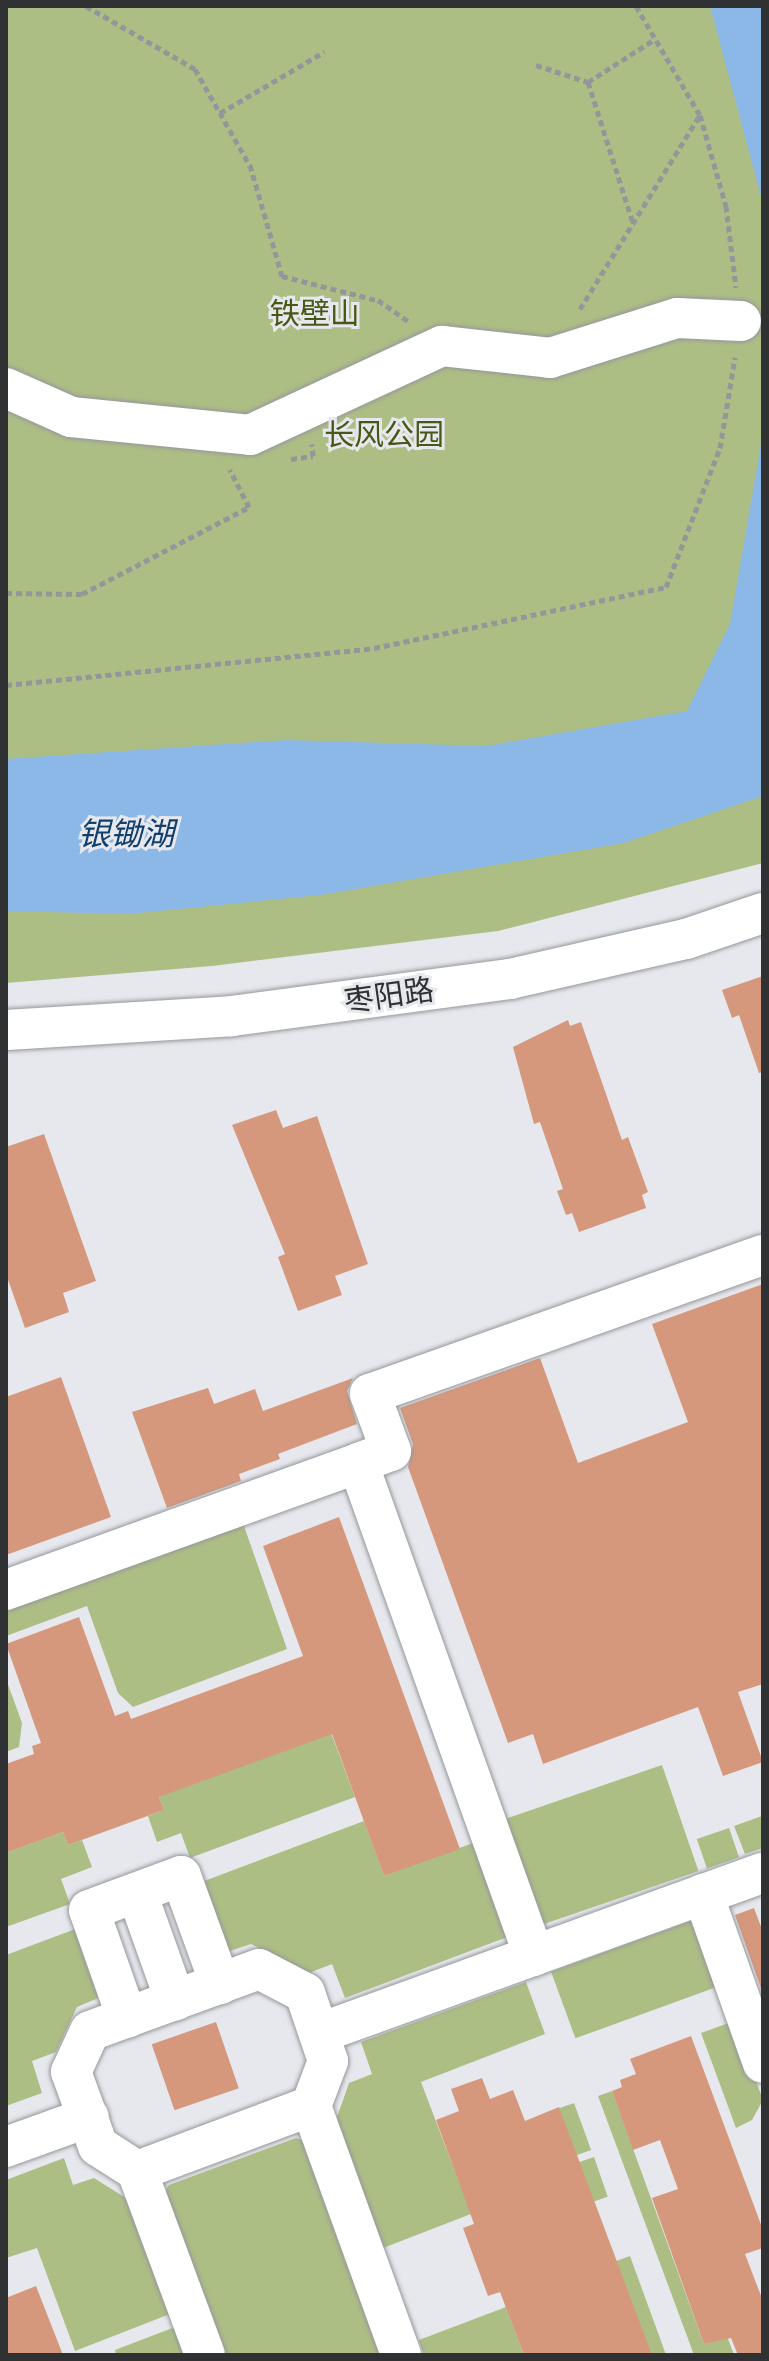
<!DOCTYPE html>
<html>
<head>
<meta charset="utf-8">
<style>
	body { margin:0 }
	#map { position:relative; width:769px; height:2361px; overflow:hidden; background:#e6e8ed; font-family:Karla,"Noto Sans SC",sans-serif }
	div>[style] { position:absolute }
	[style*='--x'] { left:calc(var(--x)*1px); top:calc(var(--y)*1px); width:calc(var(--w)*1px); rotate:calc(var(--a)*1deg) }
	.green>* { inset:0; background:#adbe85; transform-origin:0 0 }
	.water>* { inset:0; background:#8cb8e7 }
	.building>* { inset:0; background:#d5987d; transform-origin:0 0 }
	.path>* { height:5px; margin-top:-2.5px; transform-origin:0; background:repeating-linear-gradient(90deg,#949699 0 6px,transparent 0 10px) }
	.roads { filter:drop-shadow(0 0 2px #95979b) drop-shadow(0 0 2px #95979b) }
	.minor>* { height:40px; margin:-20px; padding:0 20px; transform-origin:20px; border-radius:20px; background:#fff }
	span { translate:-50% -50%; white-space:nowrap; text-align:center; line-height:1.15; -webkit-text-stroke:6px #e6e8ed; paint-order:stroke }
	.park-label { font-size:30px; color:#485716 }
	.street-label { font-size:30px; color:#303132 }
	.water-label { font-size:32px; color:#12406c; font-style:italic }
	.frame { position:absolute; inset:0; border:8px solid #303132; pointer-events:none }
</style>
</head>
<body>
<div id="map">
	<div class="green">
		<div style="clip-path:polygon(6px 6px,763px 6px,763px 863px,498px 931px,212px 966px,6px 983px)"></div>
		<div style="clip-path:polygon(243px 1523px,287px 1649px,133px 1707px,118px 1693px,87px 1606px,6px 1636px,6px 1608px)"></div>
		<div style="clip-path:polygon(6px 1679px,22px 1723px,19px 1747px,6px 1752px)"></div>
		<div style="clip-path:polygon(324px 1714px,355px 1797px,190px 1858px,181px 1833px,157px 1842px,148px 1816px,164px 1810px,159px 1797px)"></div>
		<div style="left:662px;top:1765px;width:112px;height:174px;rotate:71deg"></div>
		<div style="clip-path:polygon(762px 1816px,763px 1848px,745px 1854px,734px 1826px)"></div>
		<div style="clip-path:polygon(364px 1821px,384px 1876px,481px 1840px,515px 1934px,345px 1998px,332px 1964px,309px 1973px,251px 1944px,224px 1953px,199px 1883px)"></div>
		<div style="left:729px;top:1828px;width:31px;height:34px;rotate:71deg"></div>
		<div style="clip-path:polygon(63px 1832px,68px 1845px,82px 1840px,92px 1867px,61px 1879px,70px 1904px,6px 1927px,6px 1853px)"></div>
		<div style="left:693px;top:1920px;width:71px;height:151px;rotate:70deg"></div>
		<div style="clip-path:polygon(78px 1928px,103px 1996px,77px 2007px,56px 2052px,32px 2061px,42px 2093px,6px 2106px,6px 1955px)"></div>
		<div style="clip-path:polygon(526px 1982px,545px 2034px,421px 2082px,471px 2214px,383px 2248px,336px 2120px,349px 2083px,372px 2074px,361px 2042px)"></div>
		<div style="clip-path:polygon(734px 2021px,763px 2100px,752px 2120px,736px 2128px,701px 2033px)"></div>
		<div style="clip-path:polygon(612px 2091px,704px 2344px,727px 2336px,734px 2355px,694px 2355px,598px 2096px)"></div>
		<div style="left:574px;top:2103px;width:50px;height:23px;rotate:70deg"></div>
		<div style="clip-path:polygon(296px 2138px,307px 2142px,385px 2355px,224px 2355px,164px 2193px,169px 2185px)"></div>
		<div style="left:594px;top:2157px;width:42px;height:23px;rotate:71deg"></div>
		<div style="clip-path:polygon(64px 2158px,73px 2185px,94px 2178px,129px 2200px,170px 2314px,75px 2351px,37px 2248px,6px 2258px,6px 2180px)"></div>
		<div style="left:630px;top:2256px;width:106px;height:22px;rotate:70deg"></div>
		<div style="clip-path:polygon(506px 2307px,524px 2355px,424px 2355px,419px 2340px)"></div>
		<div style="clip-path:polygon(175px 2327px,185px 2355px,116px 2355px,115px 2350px)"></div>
	</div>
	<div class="water">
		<div style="clip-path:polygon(710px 6px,763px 6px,763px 204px)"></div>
		<div style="clip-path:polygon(763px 432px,763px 796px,624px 843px,321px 895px,128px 914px,6px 911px,6px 759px,287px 740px,486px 746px,687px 711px,730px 624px)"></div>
	</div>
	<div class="building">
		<div style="clip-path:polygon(763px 976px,763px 1072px,759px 1073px,739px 1015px,732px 1018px,722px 990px)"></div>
		<div style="clip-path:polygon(568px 1020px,570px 1026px,581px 1022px,622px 1140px,628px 1137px,648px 1192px,642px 1195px,646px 1208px,579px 1232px,572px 1213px,566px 1215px,557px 1191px,563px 1189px,540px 1122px,534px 1124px,513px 1047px)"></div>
		<div style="clip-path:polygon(276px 1110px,283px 1128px,317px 1116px,368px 1264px,335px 1276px,342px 1295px,298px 1311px,278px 1257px,285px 1254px,232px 1125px)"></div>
		<div style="clip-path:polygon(44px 1134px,96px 1281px,63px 1293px,69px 1312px,25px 1328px,6px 1274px,6px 1147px)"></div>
		<div style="clip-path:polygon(763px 1284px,763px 1684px,738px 1692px,763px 1762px,723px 1776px,698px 1707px,543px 1764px,533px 1734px,508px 1743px,408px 1467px,413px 1444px,400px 1408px,540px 1358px,578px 1463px,688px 1422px,652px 1324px)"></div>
		<div style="clip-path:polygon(61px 1377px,111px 1517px,6px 1555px,6px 1397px)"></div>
		<div style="clip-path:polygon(353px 1378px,347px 1391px,357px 1424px,278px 1454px,280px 1459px,239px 1474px,241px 1481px,167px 1508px,132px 1412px,208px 1388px,214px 1404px,255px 1389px,263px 1411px)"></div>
		<div style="clip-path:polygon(339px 1517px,460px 1849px,384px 1876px,332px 1734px,159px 1797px,164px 1810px,68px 1845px,63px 1832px,6px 1853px,6px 1764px,34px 1754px,32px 1746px,41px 1743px,6px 1644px,79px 1617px,115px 1716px,128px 1711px,131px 1719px,303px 1656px,263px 1546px)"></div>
		<div style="clip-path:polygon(754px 1908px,763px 1932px,763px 1994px,735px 1915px)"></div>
		<div style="left:216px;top:2022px;width:70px;height:68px;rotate:71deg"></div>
		<div style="clip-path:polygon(691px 2036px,763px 2230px,763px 2248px,745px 2254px,763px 2301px,763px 2355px,738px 2355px,731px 2338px,704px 2344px,652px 2198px,678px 2189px,660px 2140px,633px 2150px,612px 2091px,622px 2087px,620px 2080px,636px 2074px,630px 2059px)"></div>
		<div style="clip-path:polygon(482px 2078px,490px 2099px,513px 2090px,525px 2121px,559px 2107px,652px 2355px,524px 2355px,500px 2292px,488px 2296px,463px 2228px,474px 2224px,436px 2120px,459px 2111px,451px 2089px)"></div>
		<div style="clip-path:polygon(36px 2286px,63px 2355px,6px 2355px,6px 2298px)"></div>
	</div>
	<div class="path">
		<div style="--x:86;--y:6;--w:126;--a:30"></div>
		<div style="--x:195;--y:69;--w:112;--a:60.4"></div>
		<div style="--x:636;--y:6;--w:126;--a:59.6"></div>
		<div style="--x:700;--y:115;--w:95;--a:74.1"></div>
		<div style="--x:726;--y:206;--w:82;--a:83"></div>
		<div style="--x:536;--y:65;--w:55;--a:18.1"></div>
		<div style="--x:588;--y:82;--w:148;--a:72.3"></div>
		<div style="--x:588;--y:82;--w:80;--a:-32.7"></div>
		<div style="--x:220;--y:113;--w:121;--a:-30.4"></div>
		<div style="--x:250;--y:165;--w:116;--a:73.9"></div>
		<div style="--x:282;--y:276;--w:101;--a:14.3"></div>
		<div style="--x:378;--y:300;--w:38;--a:35"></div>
		<div style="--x:580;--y:309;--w:228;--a:-58.3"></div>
		<div style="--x:291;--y:459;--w:22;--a:-8"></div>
		<div style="--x:313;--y:456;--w:12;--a:-95"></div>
		<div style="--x:6;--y:593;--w:76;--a:0.8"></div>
		<div style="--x:82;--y:594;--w:188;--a:-27.5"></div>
		<div style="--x:249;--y:507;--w:42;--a:-117.2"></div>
		<div style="--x:6;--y:685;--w:370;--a:-5.7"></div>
		<div style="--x:374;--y:648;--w:298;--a:-11.8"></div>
		<div style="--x:666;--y:587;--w:149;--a:-68.8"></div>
		<div style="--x:720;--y:448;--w:92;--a:-80.6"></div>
	</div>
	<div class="roads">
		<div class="minor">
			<div style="--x:6;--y:388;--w:71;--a:24"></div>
			<div style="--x:71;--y:417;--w:180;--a:5.7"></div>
			<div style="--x:250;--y:435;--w:212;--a:-24.9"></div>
			<div style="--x:442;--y:346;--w:109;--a:6.3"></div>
			<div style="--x:550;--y:358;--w:133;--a:-17.5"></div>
			<div style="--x:677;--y:318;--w:64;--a:2.7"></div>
			<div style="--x:6;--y:1030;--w:226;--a:-3.5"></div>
			<div style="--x:232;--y:1016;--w:280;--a:-7.6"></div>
			<div style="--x:510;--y:979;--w:180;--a:-12.8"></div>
			<div style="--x:686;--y:939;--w:81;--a:-18.7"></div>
			<div style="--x:6;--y:1590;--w:374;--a:-19.8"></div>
			<div style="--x:137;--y:1893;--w:114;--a:70.4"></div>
			<div style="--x:703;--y:1894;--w:179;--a:70.5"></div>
			<div style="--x:534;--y:1956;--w:523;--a:-109.65"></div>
			<div style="--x:358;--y:1463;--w:35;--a:-20"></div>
			<div style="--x:391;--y:1451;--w:61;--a:-110.2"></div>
			<div style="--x:370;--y:1394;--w:417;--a:-19.5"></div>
			<div style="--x:259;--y:1969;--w:52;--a:27.6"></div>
			<div style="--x:305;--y:1993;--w:72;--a:71.3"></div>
			<div style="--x:328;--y:2061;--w:48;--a:110.7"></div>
			<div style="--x:311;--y:2106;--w:186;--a:159.5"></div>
			<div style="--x:137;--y:2171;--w:46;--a:-147.3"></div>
			<div style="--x:98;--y:2146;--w:79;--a:-110"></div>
			<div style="--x:71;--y:2072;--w:45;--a:-65.1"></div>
			<div style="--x:90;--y:2031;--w:180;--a:-20.1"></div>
			<div style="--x:127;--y:2018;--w:114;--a:-109.4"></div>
			<div style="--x:89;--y:1910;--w:98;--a:-20.3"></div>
			<div style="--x:181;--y:1876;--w:115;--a:70.1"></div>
			<div style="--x:320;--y:2033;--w:471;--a:-19.9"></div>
			<div style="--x:311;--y:2106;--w:265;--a:70.1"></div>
			<div style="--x:6;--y:2147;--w:88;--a:-19.9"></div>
			<div style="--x:137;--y:2171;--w:196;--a:69.7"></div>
		</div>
	</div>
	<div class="park-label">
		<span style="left:315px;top:314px">铁壁山</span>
		<span style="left:384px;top:435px">长风公园</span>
	</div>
	<div class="street-label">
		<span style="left:389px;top:996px;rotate:-8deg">枣阳路</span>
	</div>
	<div class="water-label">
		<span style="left:126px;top:835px">银锄湖</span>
	</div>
	<div class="frame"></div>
</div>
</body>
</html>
